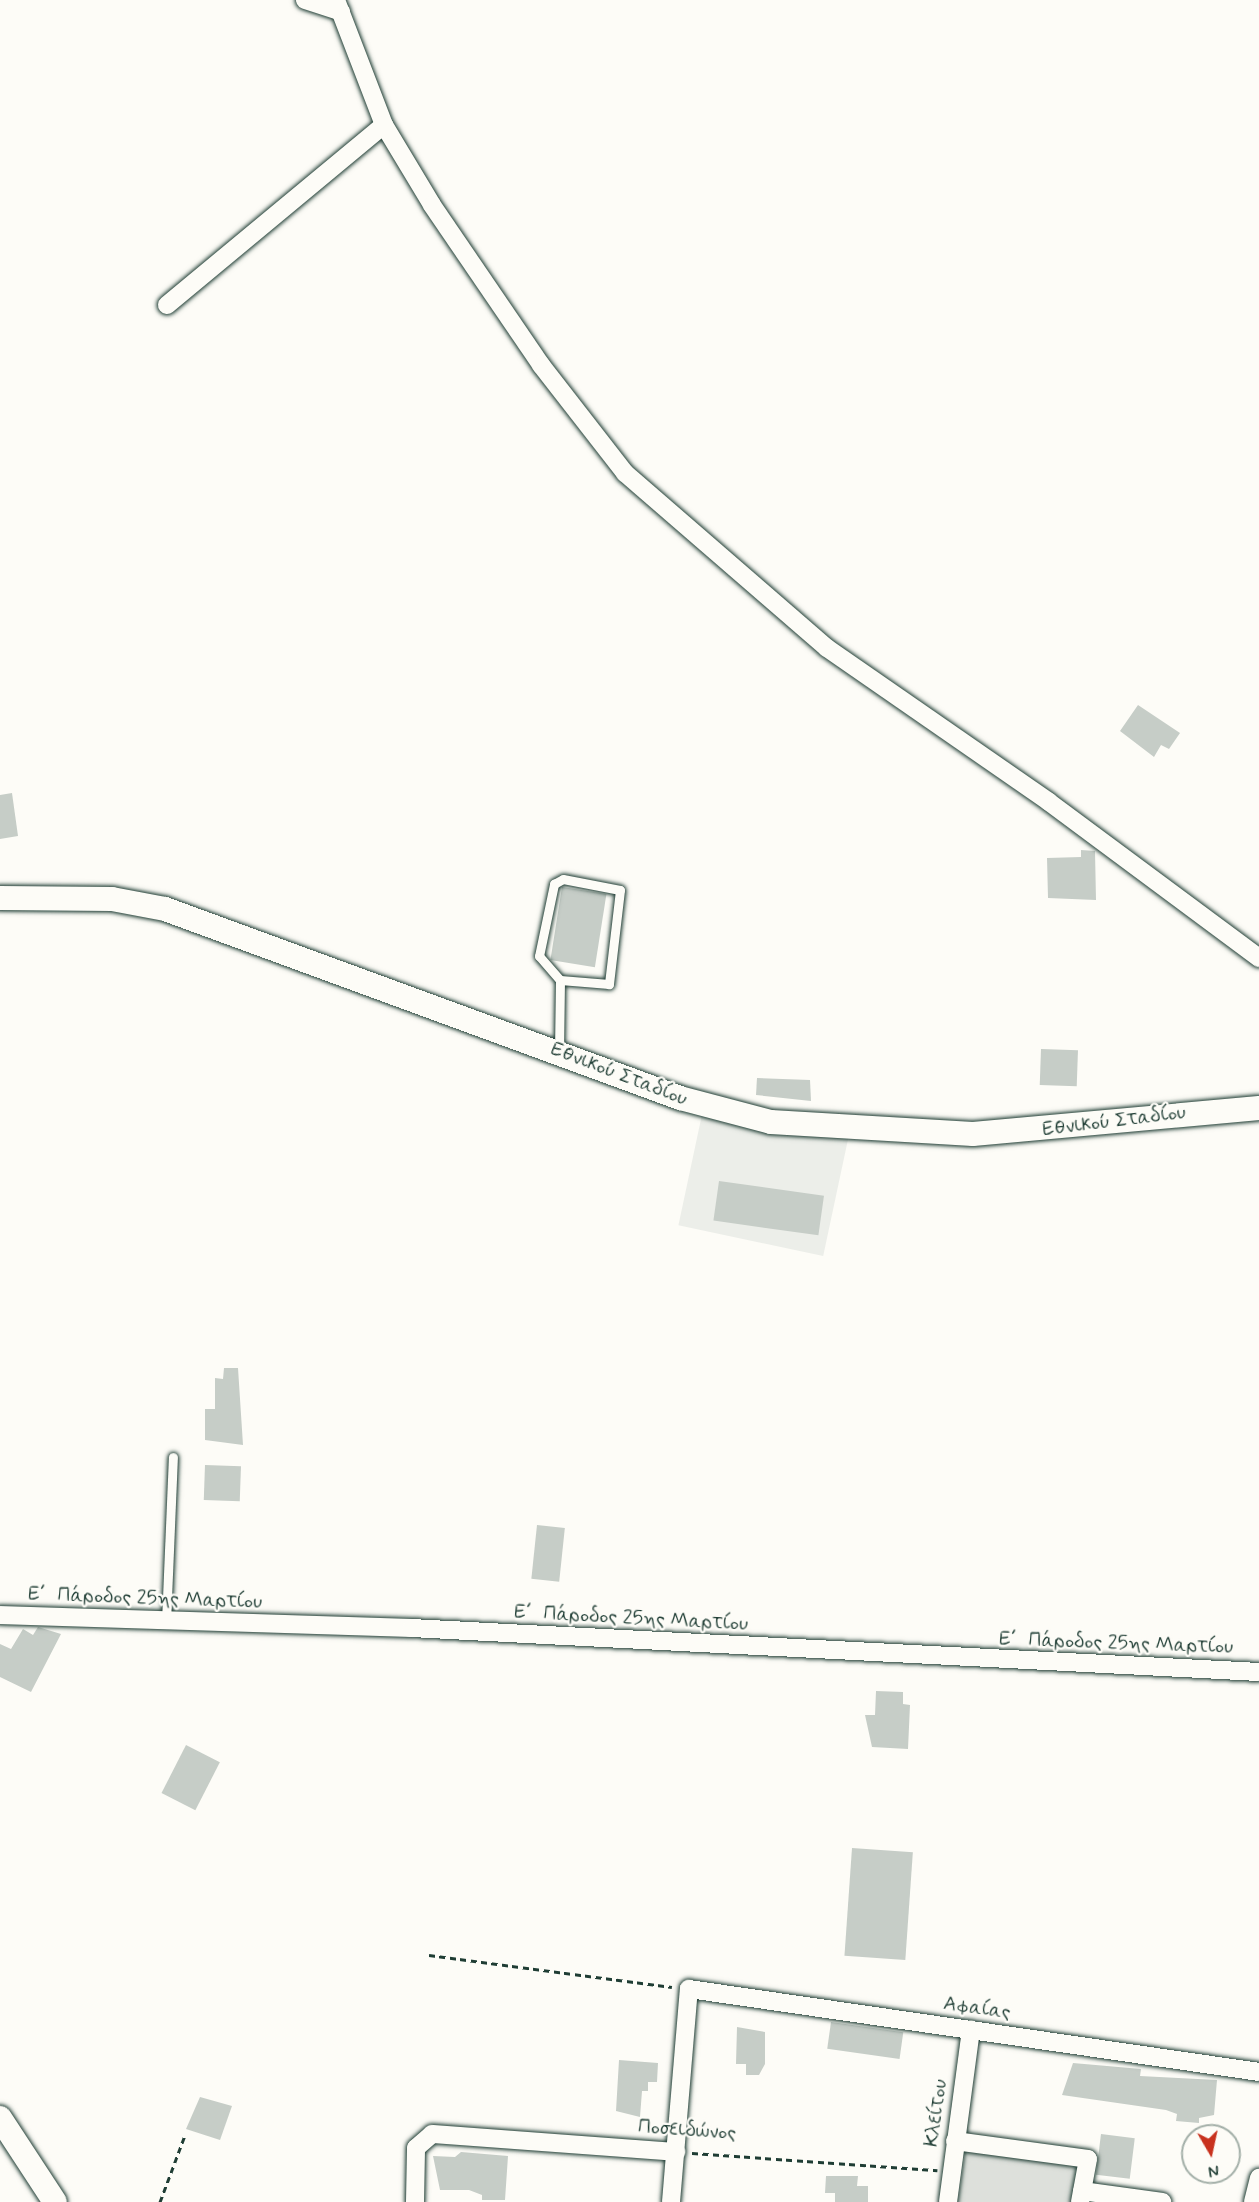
<!DOCTYPE html>
<html>
<head>
<meta charset="utf-8">
<style>
	body { margin:0 }
	#map { position:relative; width:1259px; height:2202px; overflow:hidden; background:#fdfcf7; font-family:Mynerve,sans-serif }
	div>[style] { position:absolute }
	[style*='--x'] { left:calc(var(--x)*1px); top:calc(var(--y)*1px); width:calc(var(--w)*1px); rotate:calc(var(--a)*1deg) }
	.built>* { inset:0; background:#eceee9; transform-origin:0 0 }
	.green>* { inset:0; background:#dde0db }
	.building>* { inset:0; background:#c6cdc7; transform-origin:0 0 }
	.path>* { height:3px; margin-top:-1.5px; transform-origin:0; background:repeating-linear-gradient(90deg,#1f3d34 0 6px,transparent 0 10.5px) }
	.roads { filter:drop-shadow(0 0 2px #1f3d34) drop-shadow(0 0 2px #1f3d34) }
	.lane>* { height:9px; margin:-4.5px; padding:0 4.5px; transform-origin:4.5px; border-radius:4.5px; background:#fdfcf7 }
	.street>* { height:18px; margin:-9px; padding:0 9px; transform-origin:9px; border-radius:9px; background:#fdfcf7 }
	.secondary>* { height:24px; margin:-12px; padding:0 12px; transform-origin:12px; border-radius:12px; background:#fdfcf7 }
	span { translate:-50% -50%; white-space:nowrap; text-align:center; line-height:1.15; -webkit-text-stroke:4.5px #fdfcf7; paint-order:stroke }
	.street-label { font-size:20px; color:#1f3d34 }
	.north { position:absolute; left:1181px; top:2124px; width:60px; height:60px; box-sizing:border-box; background:#fdfcf7; border:2px solid #a4b0a9; border-radius:50%; rotate:171deg; font-size:16px; font-weight:700; line-height:24px; text-align:center; color:#1f3d34 }
	.north::after { content:''; display:block; margin:auto; width:21px; height:27px; background:#c8321e; clip-path:polygon(50% 0,100% 100%,50% 72%,0 100%) }
</style>
</head>
<body>
<div id="map">
	<div class="built">
		<div style="left:704px;top:1105px;width:148px;height:123px;rotate:12deg"></div>
	</div>
	<div class="green">
		<div style="clip-path:polygon(966px 2147px,1084px 2164px,1077px 2202px,958px 2202px)"></div>
	</div>
	<div class="building">
		<div style="clip-path:polygon(1138px 705px,1180px 733px,1169px 749px,1161px 745px,1154px 757px,1120px 731px)"></div>
		<div style="clip-path:polygon(12px 793px,18px 836px,0 839px,0 795px)"></div>
		<div style="clip-path:polygon(1081px 850px,1095px 851px,1096px 900px,1048px 898px,1047px 858px,1081px 857px)"></div>
		<div style="left:562px;top:887px;width:45px;height:74px;rotate:9deg"></div>
		<div style="left:1041px;top:1049px;width:37px;height:36px;rotate:2deg"></div>
		<div style="clip-path:polygon(757px 1078px,810px 1080px,811px 1101px,756px 1095px)"></div>
		<div style="left:719px;top:1181px;width:106px;height:40px;rotate:8deg"></div>
		<div style="clip-path:polygon(224px 1368px,238px 1368px,243px 1445px,205px 1440px,205px 1409px,215px 1409px,215px 1378px,223px 1379px)"></div>
		<div style="left:205px;top:1465px;width:36px;height:35px;rotate:2deg"></div>
		<div style="left:537px;top:1525px;width:28px;height:54px;rotate:6deg"></div>
		<div style="clip-path:polygon(38px 1627px,61px 1634px,31px 1692px,0 1677px,0 1644px,11px 1649px,23px 1629px,33px 1635px)"></div>
		<div style="clip-path:polygon(876px 1691px,903px 1692px,903px 1704px,910px 1705px,908px 1749px,872px 1747px,865px 1715px,875px 1715px)"></div>
		<div style="left:186px;top:1745px;width:38px;height:54px;rotate:27deg"></div>
		<div style="left:852px;top:1848px;width:61px;height:108px;rotate:4deg"></div>
		<div style="left:831px;top:2022px;width:73px;height:27px;rotate:8deg"></div>
		<div style="clip-path:polygon(737px 2027px,765px 2032px,765px 2064px,759px 2075px,746px 2075px,746px 2064px,736px 2064px)"></div>
		<div style="clip-path:polygon(619px 2060px,658px 2063px,657px 2082px,648px 2082px,648px 2091px,642px 2091px,640px 2117px,616px 2111px)"></div>
		<div style="clip-path:polygon(1073px 2063px,1141px 2069px,1140px 2076px,1217px 2080px,1214px 2115px,1199px 2118px,1199px 2123px,1176px 2121px,1177px 2114px,1166px 2110px,1062px 2095px)"></div>
		<div style="clip-path:polygon(200px 2097px,232px 2106px,220px 2140px,186px 2129px)"></div>
		<div style="left:1101px;top:2134px;width:34px;height:41px;rotate:7deg"></div>
		<div style="clip-path:polygon(461px 2152px,508px 2156px,505px 2200px,482px 2200px,482px 2195px,469px 2190px,440px 2190px,433px 2156px,455px 2157px)"></div>
		<div style="clip-path:polygon(826px 2176px,858px 2176px,857px 2186px,868px 2186px,868px 2202px,835px 2202px,835px 2193px,825px 2193px)"></div>
	</div>
	<div class="path">
		<div style="--x:429;--y:1955;--w:245;--a:7.5"></div>
		<div style="--x:692;--y:2153;--w:246;--a:4"></div>
		<div style="--x:160;--y:2202;--w:72;--a:-69.5"></div>
	</div>
	<div class="roads">
		<div class="lane">
			<div style="--x:559;--y:1052;--w:72;--a:-89.2"></div>
			<div style="--x:560;--y:980;--w:32;--a:-131"></div>
			<div style="--x:539;--y:956;--w:74;--a:-78.2"></div>
			<div style="--x:554;--y:884;--w:10;--a:-29"></div>
			<div style="--x:563;--y:879;--w:58;--a:10.9"></div>
			<div style="--x:620;--y:890;--w:95;--a:96.7"></div>
			<div style="--x:609;--y:984;--w:49;--a:-175.3"></div>
			<div style="--x:166;--y:1622;--w:165;--a:-87.6"></div>
		</div>
		<div class="street">
			<div style="--x:305;--y:0;--w:38;--a:18"></div>
			<div style="--x:336;--y:0;--w:134;--a:69"></div>
			<div style="--x:384;--y:125;--w:93;--a:59"></div>
			<div style="--x:432;--y:205;--w:194;--a:55.7"></div>
			<div style="--x:541;--y:365;--w:137;--a:52.1"></div>
			<div style="--x:625;--y:473;--w:267;--a:40.9"></div>
			<div style="--x:827;--y:648;--w:270;--a:34.7"></div>
			<div style="--x:1049;--y:802;--w:262;--a:36.6"></div>
			<div style="--x:167;--y:305;--w:282;--a:-39.7"></div>
			<div style="--x:0;--y:1615;--w:411;--a:1.8"></div>
			<div style="--x:411;--y:1628;--w:849;--a:2.97"></div>
			<div style="--x:955;--y:2141;--w:134;--a:7.7"></div>
			<div style="--x:1088;--y:2159;--w:44;--a:100.5"></div>
			<div style="--x:1082;--y:2191;--w:81;--a:7.8"></div>
			<div style="--x:415;--y:2202;--w:54;--a:-88.9"></div>
			<div style="--x:416;--y:2148;--w:21;--a:-41"></div>
			<div style="--x:432;--y:2134;--w:245;--a:4.2"></div>
			<div style="--x:671;--y:2202;--w:214;--a:-85.2"></div>
			<div style="--x:689;--y:1989;--w:576;--a:8.28"></div>
			<div style="--x:948;--y:2202;--w:174;--a:-82.4"></div>
			<div style="--x:1253;--y:2202;--w:25;--a:-76"></div>
		</div>
		<div class="secondary">
			<div style="--x:0;--y:898;--w:112;--a:0.5"></div>
			<div style="--x:112;--y:899;--w:54;--a:10.7"></div>
			<div style="--x:165;--y:909;--w:549;--a:20.15"></div>
			<div style="--x:680;--y:1098;--w:94;--a:14.8"></div>
			<div style="--x:771;--y:1122;--w:202;--a:3.4"></div>
			<div style="--x:973;--y:1134;--w:287;--a:-5.2"></div>
			<div style="--x:0;--y:2118;--w:100;--a:56.8"></div>
		</div>
	</div>
	<div class="street-label">
		<span style="left:619px;top:1074px;rotate:21deg">Εθνικού Σταδίου</span>
		<span style="left:1114px;top:1121px;rotate:-7deg">Εθνικού Σταδίου</span>
		<span style="left:145px;top:1598px;rotate:2deg">Ε΄ Πάροδος 25ης Μαρτίου</span>
		<span style="left:631px;top:1618px;rotate:3deg">Ε΄ Πάροδος 25ης Μαρτίου</span>
		<span style="left:1116px;top:1643px;rotate:2deg">Ε΄ Πάροδος 25ης Μαρτίου</span>
		<span style="left:977px;top:2008px;rotate:8deg">Αφαίας</span>
		<span style="left:936px;top:2113px;rotate:-82deg">Κλείτου</span>
		<span style="left:687px;top:2130px;rotate:4deg">Ποσειδώνος</span>
	</div>
	<div class="north">N</div>
</div>
</body>
</html>
